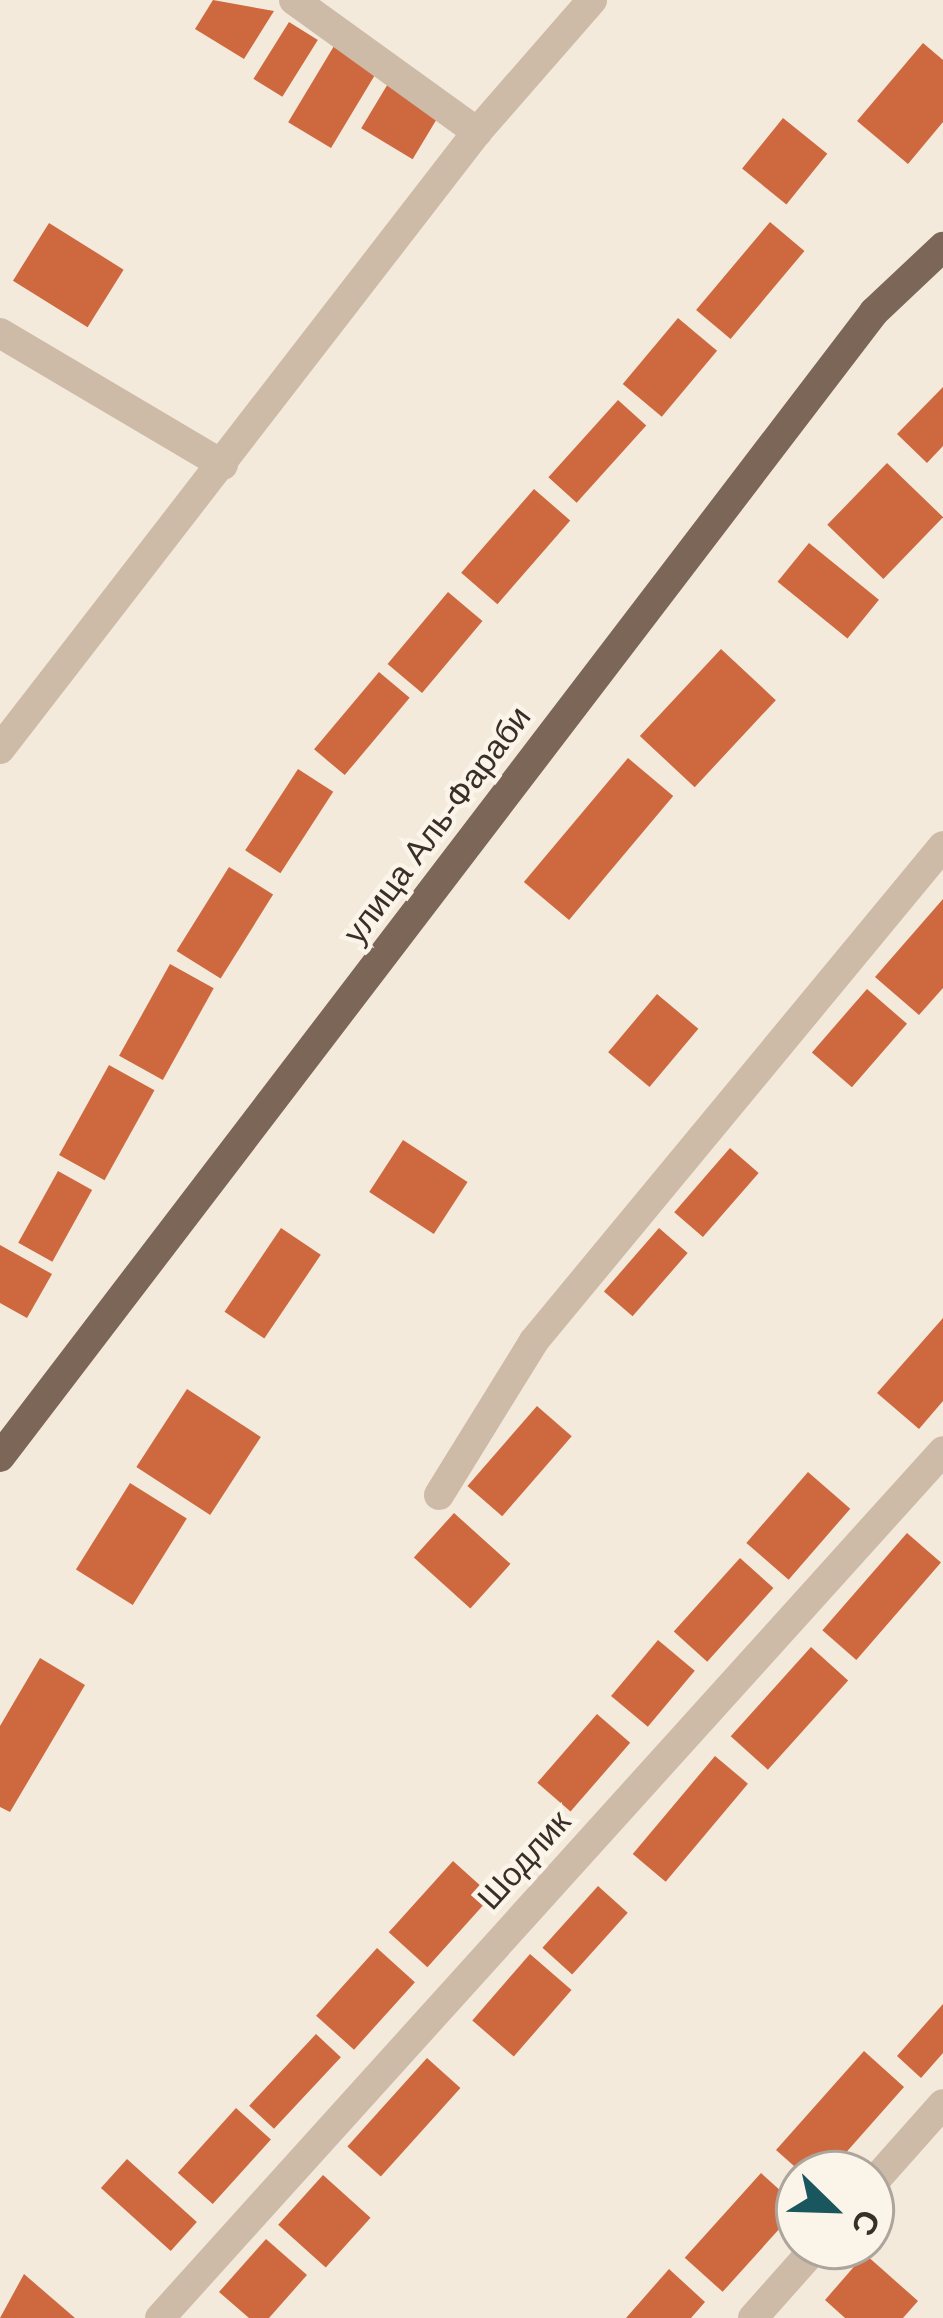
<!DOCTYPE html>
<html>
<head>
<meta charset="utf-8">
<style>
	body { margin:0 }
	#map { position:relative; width:943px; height:2318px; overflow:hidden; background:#f4eadc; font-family:Helvetica,sans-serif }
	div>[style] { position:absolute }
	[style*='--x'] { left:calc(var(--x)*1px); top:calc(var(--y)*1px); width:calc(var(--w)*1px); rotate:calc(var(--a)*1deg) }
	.building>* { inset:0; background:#ce693f; transform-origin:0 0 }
	.minor>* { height:30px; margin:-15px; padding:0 15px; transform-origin:15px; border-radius:15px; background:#cdbaa7 }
	.major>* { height:30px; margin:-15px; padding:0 15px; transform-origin:15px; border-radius:15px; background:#7c6658 }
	span { translate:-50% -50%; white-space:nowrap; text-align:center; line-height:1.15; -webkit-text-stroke:9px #fbf4e9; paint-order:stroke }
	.street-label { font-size:33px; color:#392e28 }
	.north { position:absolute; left:775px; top:2150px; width:120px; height:120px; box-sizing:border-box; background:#fbf4e9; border:3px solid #ada59c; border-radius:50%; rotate:113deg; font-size:33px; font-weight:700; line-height:48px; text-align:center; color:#392e28 }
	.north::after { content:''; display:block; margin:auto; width:42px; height:54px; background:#1a565e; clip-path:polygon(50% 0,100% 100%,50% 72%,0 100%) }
</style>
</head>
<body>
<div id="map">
	<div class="building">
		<div style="clip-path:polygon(213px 0,274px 11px,244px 59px,195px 29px)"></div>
		<div style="left:289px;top:22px;width:34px;height:67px;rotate:32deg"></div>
		<div style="clip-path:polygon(923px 43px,943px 60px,943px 122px,908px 164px,857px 121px)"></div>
		<div style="left:334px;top:46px;width:50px;height:89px;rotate:31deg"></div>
		<div style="left:389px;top:82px;width:60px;height:54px;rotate:31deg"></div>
		<div style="left:783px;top:118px;width:57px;height:65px;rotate:39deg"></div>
		<div style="left:770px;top:222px;width:45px;height:115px;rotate:40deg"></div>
		<div style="left:49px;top:223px;width:88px;height:68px;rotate:32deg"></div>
		<div style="left:678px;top:318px;width:51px;height:86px;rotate:40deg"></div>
		<div style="clip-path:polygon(943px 387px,943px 446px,927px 463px,897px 434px)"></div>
		<div style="left:618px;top:400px;width:38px;height:104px;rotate:42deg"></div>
		<div style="left:887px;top:463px;width:78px;height:86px;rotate:44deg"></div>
		<div style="left:534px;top:489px;width:48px;height:111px;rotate:41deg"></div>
		<div style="left:809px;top:543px;width:90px;height:50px;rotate:39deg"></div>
		<div style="left:448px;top:592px;width:45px;height:94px;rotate:40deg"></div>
		<div style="left:721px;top:649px;width:75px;height:119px;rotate:43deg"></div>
		<div style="left:379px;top:672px;width:40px;height:101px;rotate:40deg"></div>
		<div style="left:628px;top:758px;width:59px;height:162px;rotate:40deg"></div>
		<div style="left:298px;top:769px;width:42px;height:97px;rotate:33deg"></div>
		<div style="left:229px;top:867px;width:52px;height:99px;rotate:32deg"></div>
		<div style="clip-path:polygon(943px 899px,943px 988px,919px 1015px,875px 977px)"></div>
		<div style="left:170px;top:964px;width:50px;height:105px;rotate:29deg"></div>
		<div style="left:867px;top:989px;width:53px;height:84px;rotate:41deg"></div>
		<div style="left:657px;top:994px;width:54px;height:76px;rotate:40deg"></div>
		<div style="left:109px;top:1065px;width:52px;height:103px;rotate:29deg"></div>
		<div style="left:403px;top:1140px;width:77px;height:62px;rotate:33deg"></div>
		<div style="left:730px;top:1148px;width:38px;height:85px;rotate:41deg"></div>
		<div style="left:58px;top:1171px;width:39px;height:82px;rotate:29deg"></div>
		<div style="left:281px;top:1228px;width:48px;height:101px;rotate:34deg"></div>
		<div style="left:659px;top:1228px;width:38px;height:84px;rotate:41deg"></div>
		<div style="clip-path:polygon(0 1245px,52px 1274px,27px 1318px,0 1303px)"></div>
		<div style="clip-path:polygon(943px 1318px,943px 1401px,919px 1429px,877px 1393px)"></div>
		<div style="left:187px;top:1389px;width:88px;height:93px;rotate:33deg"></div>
		<div style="left:537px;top:1406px;width:46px;height:106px;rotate:41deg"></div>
		<div style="left:808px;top:1472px;width:56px;height:94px;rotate:41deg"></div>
		<div style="left:130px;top:1483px;width:67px;height:102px;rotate:32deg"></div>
		<div style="left:454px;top:1513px;width:76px;height:60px;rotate:42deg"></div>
		<div style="left:907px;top:1533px;width:45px;height:129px;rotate:41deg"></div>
		<div style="left:740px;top:1558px;width:45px;height:99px;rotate:42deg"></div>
		<div style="left:658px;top:1640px;width:48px;height:73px;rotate:40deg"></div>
		<div style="left:811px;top:1647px;width:50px;height:120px;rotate:42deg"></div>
		<div style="clip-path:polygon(40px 1658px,85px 1685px,10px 1812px,0 1807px,0 1726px)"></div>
		<div style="left:597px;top:1714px;width:44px;height:91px;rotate:41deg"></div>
		<div style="left:715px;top:1756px;width:43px;height:128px;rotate:40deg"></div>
		<div style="left:453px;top:1861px;width:52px;height:96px;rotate:42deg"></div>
		<div style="left:598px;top:1886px;width:40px;height:83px;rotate:42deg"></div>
		<div style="left:377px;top:1948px;width:51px;height:91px;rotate:42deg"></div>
		<div style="left:530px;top:1954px;width:55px;height:88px;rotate:41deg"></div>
		<div style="clip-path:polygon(943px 2004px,943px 2053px,921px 2078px,897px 2056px)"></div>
		<div style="left:316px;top:2034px;width:34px;height:98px;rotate:43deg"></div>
		<div style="clip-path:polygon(864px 2051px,904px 2087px,827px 2174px,803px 2174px,776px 2150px)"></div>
		<div style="left:427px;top:2058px;width:45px;height:119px;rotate:42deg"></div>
		<div style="left:236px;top:2108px;width:47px;height:87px;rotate:42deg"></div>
		<div style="left:127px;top:2159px;width:94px;height:39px;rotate:42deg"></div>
		<div style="left:761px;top:2173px;width:51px;height:114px;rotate:42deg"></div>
		<div style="left:323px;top:2175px;width:64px;height:67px;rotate:42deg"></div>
		<div style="clip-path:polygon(266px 2239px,307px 2275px,269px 2318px,249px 2318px,219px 2292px)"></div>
		<div style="clip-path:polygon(865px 2254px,918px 2301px,903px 2318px,845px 2318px,825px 2300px)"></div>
		<div style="clip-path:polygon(669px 2269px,705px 2302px,691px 2318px,626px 2318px)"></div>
		<div style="clip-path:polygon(24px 2274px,75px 2318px,0 2318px)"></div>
	</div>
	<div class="minor">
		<div style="--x:294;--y:0;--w:226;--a:35.8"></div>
		<div style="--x:0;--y:333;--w:259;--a:30.6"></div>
		<div style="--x:0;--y:749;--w:780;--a:-52.29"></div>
		<div style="--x:477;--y:132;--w:175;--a:-48.9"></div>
		<div style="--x:439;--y:1495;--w:181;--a:-58.3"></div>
		<div style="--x:534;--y:1341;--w:642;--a:-50.43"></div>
		<div style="--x:871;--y:2185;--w:108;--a:-48.4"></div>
		<div style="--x:160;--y:2318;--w:1168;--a:-47.91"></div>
		<div style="--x:753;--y:2318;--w:96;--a:-48.4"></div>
	</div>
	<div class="major">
		<div style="--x:0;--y:1457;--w:1440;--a:-52.64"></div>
		<div style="--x:874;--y:312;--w:95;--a:-43.3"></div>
	</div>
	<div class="street-label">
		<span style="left:437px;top:825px;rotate:-53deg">улица Аль-Фараби</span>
		<span style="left:524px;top:1860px;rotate:-48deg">Шодлик</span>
	</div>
	<div class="north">С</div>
</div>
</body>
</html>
